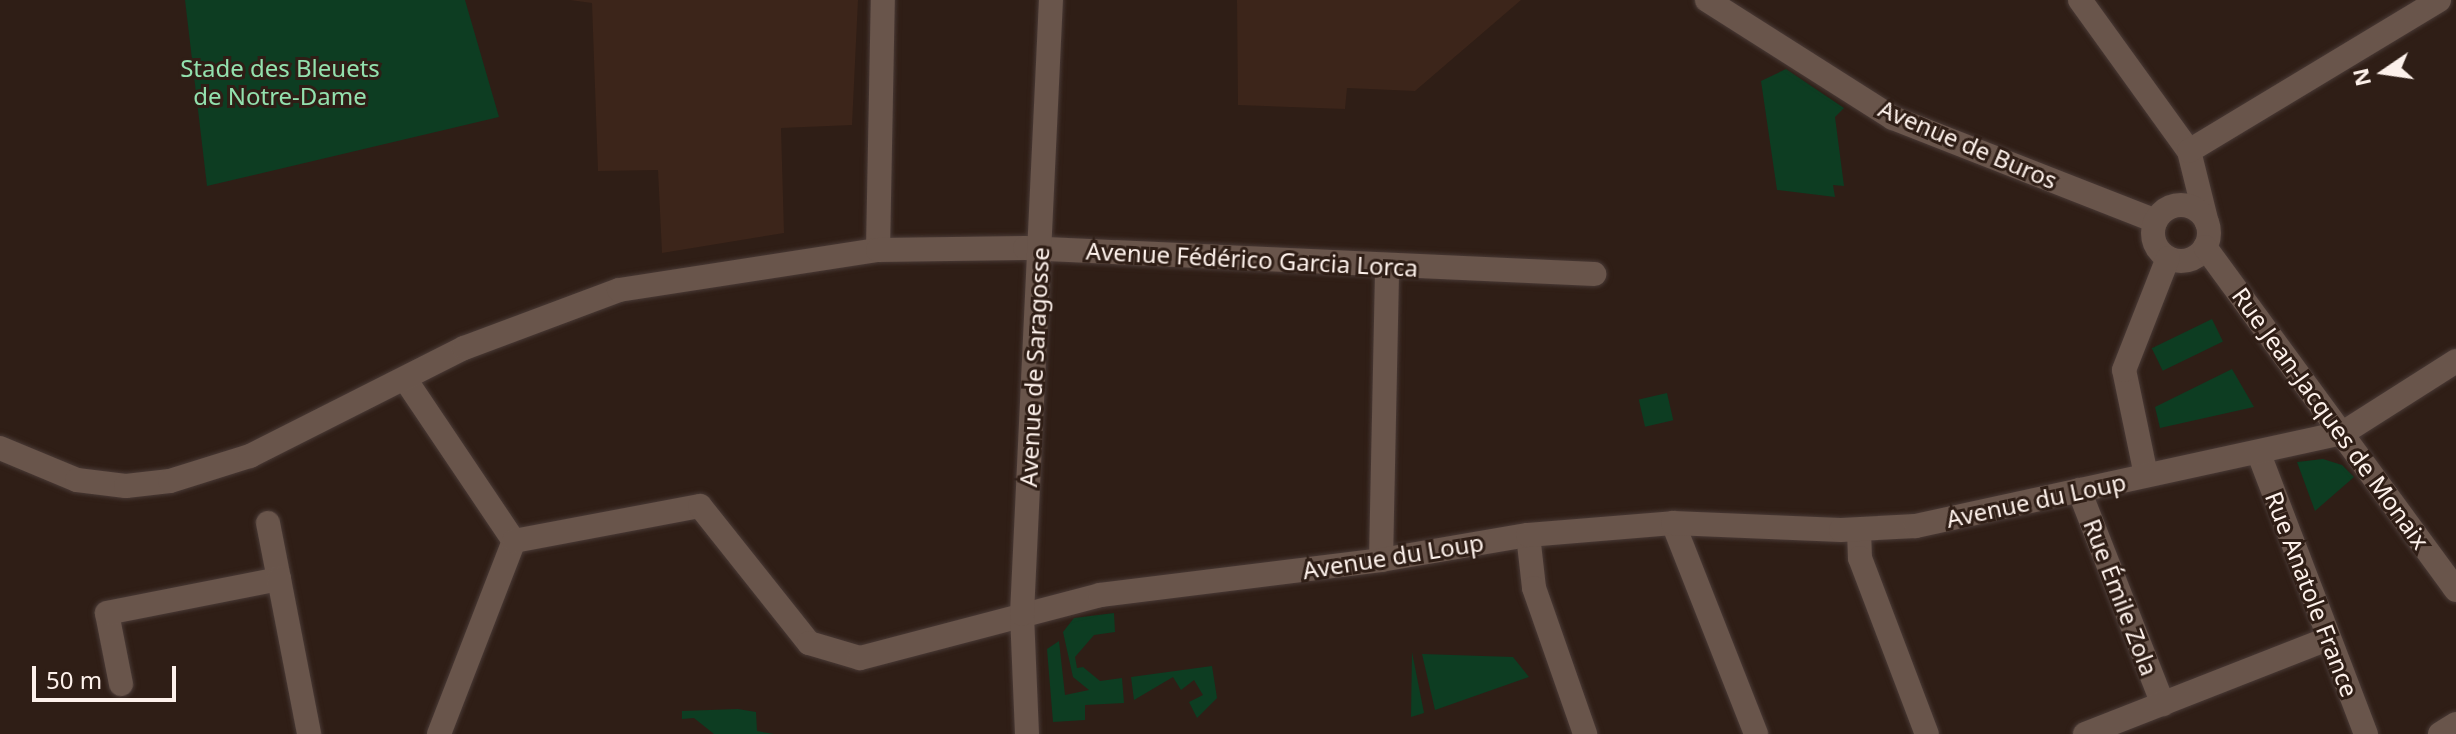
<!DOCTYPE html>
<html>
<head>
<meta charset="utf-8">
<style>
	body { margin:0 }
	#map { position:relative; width:2456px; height:734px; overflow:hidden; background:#2f1e16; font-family:"Noto Sans",sans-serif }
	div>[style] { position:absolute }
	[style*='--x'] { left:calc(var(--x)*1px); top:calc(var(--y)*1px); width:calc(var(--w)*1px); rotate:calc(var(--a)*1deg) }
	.built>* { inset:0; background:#3c251a }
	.green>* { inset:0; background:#0d3d22; transform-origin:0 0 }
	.roads { filter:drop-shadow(0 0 2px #493a36) drop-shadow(0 0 2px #493a36) }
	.minor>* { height:24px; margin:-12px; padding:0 12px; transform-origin:12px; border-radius:12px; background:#69554b }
	.minor>.ring { margin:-12px; padding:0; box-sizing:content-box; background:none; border:24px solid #69554b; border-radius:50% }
	span { translate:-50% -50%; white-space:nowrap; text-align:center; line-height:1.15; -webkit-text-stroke:6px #2f1e16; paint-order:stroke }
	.park-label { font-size:24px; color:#93e1ae }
	.street-label { font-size:24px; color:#fdf1eb }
	.north { position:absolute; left:2344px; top:32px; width:80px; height:80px; -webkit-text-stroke:6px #2f1e16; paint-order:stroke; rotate:257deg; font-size:22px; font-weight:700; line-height:32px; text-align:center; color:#fdf1eb }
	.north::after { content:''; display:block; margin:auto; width:28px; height:36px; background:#fdf1eb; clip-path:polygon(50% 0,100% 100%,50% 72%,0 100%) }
	.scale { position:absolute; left:32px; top:666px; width:144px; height:36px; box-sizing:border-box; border:4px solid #fdf1eb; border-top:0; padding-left:10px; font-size:24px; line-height:28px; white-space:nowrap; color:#fdf1eb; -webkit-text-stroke:6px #2f1e16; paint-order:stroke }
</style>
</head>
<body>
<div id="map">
	<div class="built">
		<div style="clip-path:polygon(570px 0,858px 0,852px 125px,781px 128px,784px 233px,662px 253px,658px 170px,598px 171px,592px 3px)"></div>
		<div style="clip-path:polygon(1237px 0,1521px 0,1415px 91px,1347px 88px,1345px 109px,1238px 105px)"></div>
	</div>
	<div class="green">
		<div style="clip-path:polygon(185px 0,465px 0,499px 117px,207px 186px)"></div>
		<div style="clip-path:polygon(1786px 69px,1844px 108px,1835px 117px,1844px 186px,1833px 185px,1835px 197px,1777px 190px,1761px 81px)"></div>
		<div style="left:2212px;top:319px;width:25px;height:67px;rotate:64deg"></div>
		<div style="clip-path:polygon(2232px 369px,2254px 407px,2160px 428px,2155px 407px)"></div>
		<div style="left:1667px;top:393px;width:28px;height:29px;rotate:77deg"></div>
		<div style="clip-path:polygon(2323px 459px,2342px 465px,2354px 477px,2315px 511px,2297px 462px)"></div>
		<div style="clip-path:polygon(1114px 613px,1115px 632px,1094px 635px,1075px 657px,1077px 668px,1083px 667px,1100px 681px,1122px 678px,1124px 703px,1085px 705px,1085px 720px,1053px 722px,1047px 649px,1059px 641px,1065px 695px,1089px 690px,1073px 677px,1063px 632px,1074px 618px)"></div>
		<div style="clip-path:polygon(1412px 652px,1424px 713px,1411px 717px)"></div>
		<div style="clip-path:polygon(1422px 654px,1513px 657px,1529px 677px,1435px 710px)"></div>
		<div style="clip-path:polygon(1212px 666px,1217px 698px,1197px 718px,1189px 702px,1203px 695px,1194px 680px,1181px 690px,1173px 677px,1134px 700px,1131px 677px)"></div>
		<div style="clip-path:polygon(738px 709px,756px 712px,757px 731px,774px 734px,714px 734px,694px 718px,682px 719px,682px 711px)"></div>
	</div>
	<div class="roads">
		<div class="minor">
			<div style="--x:1707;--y:0;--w:220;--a:32.4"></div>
			<div style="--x:1893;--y:118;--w:282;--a:21.4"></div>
			<div style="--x:2080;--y:0;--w:186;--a:54.2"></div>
			<div style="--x:2189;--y:151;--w:74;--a:76"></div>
			<div style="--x:2189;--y:151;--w:292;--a:-31.1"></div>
			<div class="ring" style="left:2153px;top:205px;width:32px;height:32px"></div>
			<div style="--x:2205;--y:247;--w:425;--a:53.8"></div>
			<div style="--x:878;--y:250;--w:250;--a:-88.9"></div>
			<div style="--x:405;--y:379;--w:195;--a:56.1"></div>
			<div style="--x:0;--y:448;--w:83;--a:22.6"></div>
			<div style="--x:77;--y:480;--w:49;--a:7"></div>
			<div style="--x:126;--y:486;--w:44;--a:-6.5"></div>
			<div style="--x:170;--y:481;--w:84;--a:-17.4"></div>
			<div style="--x:250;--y:456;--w:240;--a:-26.8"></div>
			<div style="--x:464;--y:348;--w:165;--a:-20.5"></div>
			<div style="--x:619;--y:290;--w:262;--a:-8.8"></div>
			<div style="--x:878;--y:250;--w:147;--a:-0.8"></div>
			<div style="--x:1025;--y:248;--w:570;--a:2.62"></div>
			<div style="--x:2259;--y:454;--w:300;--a:69.1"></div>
			<div style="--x:2146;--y:475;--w:107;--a:-101.8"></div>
			<div style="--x:2124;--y:370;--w:120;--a:-68.6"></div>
			<div style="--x:2079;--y:490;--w:230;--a:68.6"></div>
			<div style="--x:268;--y:523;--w:57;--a:78.9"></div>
			<div style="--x:1673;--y:523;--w:227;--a:68.5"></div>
			<div style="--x:1859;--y:530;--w:28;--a:88"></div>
			<div style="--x:1860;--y:558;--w:188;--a:69.2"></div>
			<div style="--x:1528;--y:535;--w:53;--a:83.5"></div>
			<div style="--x:1534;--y:588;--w:155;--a:70.7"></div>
			<div style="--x:1381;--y:560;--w:293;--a:-88.8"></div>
			<div style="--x:121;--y:684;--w:72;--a:-101.2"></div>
			<div style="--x:107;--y:613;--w:175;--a:-11.2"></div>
			<div style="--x:279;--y:579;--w:158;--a:79"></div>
			<div style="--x:439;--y:734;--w:207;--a:-68.8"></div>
			<div style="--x:514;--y:541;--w:189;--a:-10.7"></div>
			<div style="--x:700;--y:506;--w:175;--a:51.5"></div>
			<div style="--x:809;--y:643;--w:53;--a:16.4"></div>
			<div style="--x:860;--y:658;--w:248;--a:-14.7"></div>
			<div style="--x:1100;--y:595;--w:283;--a:-7.1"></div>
			<div style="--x:1381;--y:560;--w:149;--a:-9.7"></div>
			<div style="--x:1528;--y:535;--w:145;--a:-4.7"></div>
			<div style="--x:1673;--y:523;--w:168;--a:2.4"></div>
			<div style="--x:1841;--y:530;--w:75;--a:-3.1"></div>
			<div style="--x:1916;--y:526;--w:437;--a:-12.3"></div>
			<div style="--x:2343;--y:433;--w:134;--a:-32.5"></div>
			<div style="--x:1027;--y:734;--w:120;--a:-92.4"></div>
			<div style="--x:1022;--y:614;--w:615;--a:-87.3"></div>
			<div style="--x:2085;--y:734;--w:261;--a:-21.4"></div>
			<div style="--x:2440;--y:734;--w:19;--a:-32"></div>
		</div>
	</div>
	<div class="park-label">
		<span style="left:280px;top:82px">Stade des Bleuets<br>de Notre-Dame</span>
	</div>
	<div class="street-label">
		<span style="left:1968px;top:144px;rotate:23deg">Avenue de Buros</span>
		<span style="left:1252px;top:259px;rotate:3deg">Avenue Fédérico Garcia Lorca</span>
		<span style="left:1034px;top:367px;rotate:-87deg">Avenue de Saragosse</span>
		<span style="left:2331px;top:418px;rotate:54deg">Rue Jean-Jacques de Monaix</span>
		<span style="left:2036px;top:500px;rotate:-12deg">Avenue du Loup</span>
		<span style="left:1393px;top:556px;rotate:-9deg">Avenue du Loup</span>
		<span style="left:2312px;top:594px;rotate:69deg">Rue Anatole France</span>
		<span style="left:2121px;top:597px;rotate:69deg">Rue Émile Zola</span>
	</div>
	<div class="north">N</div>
	<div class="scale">50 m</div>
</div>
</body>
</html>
